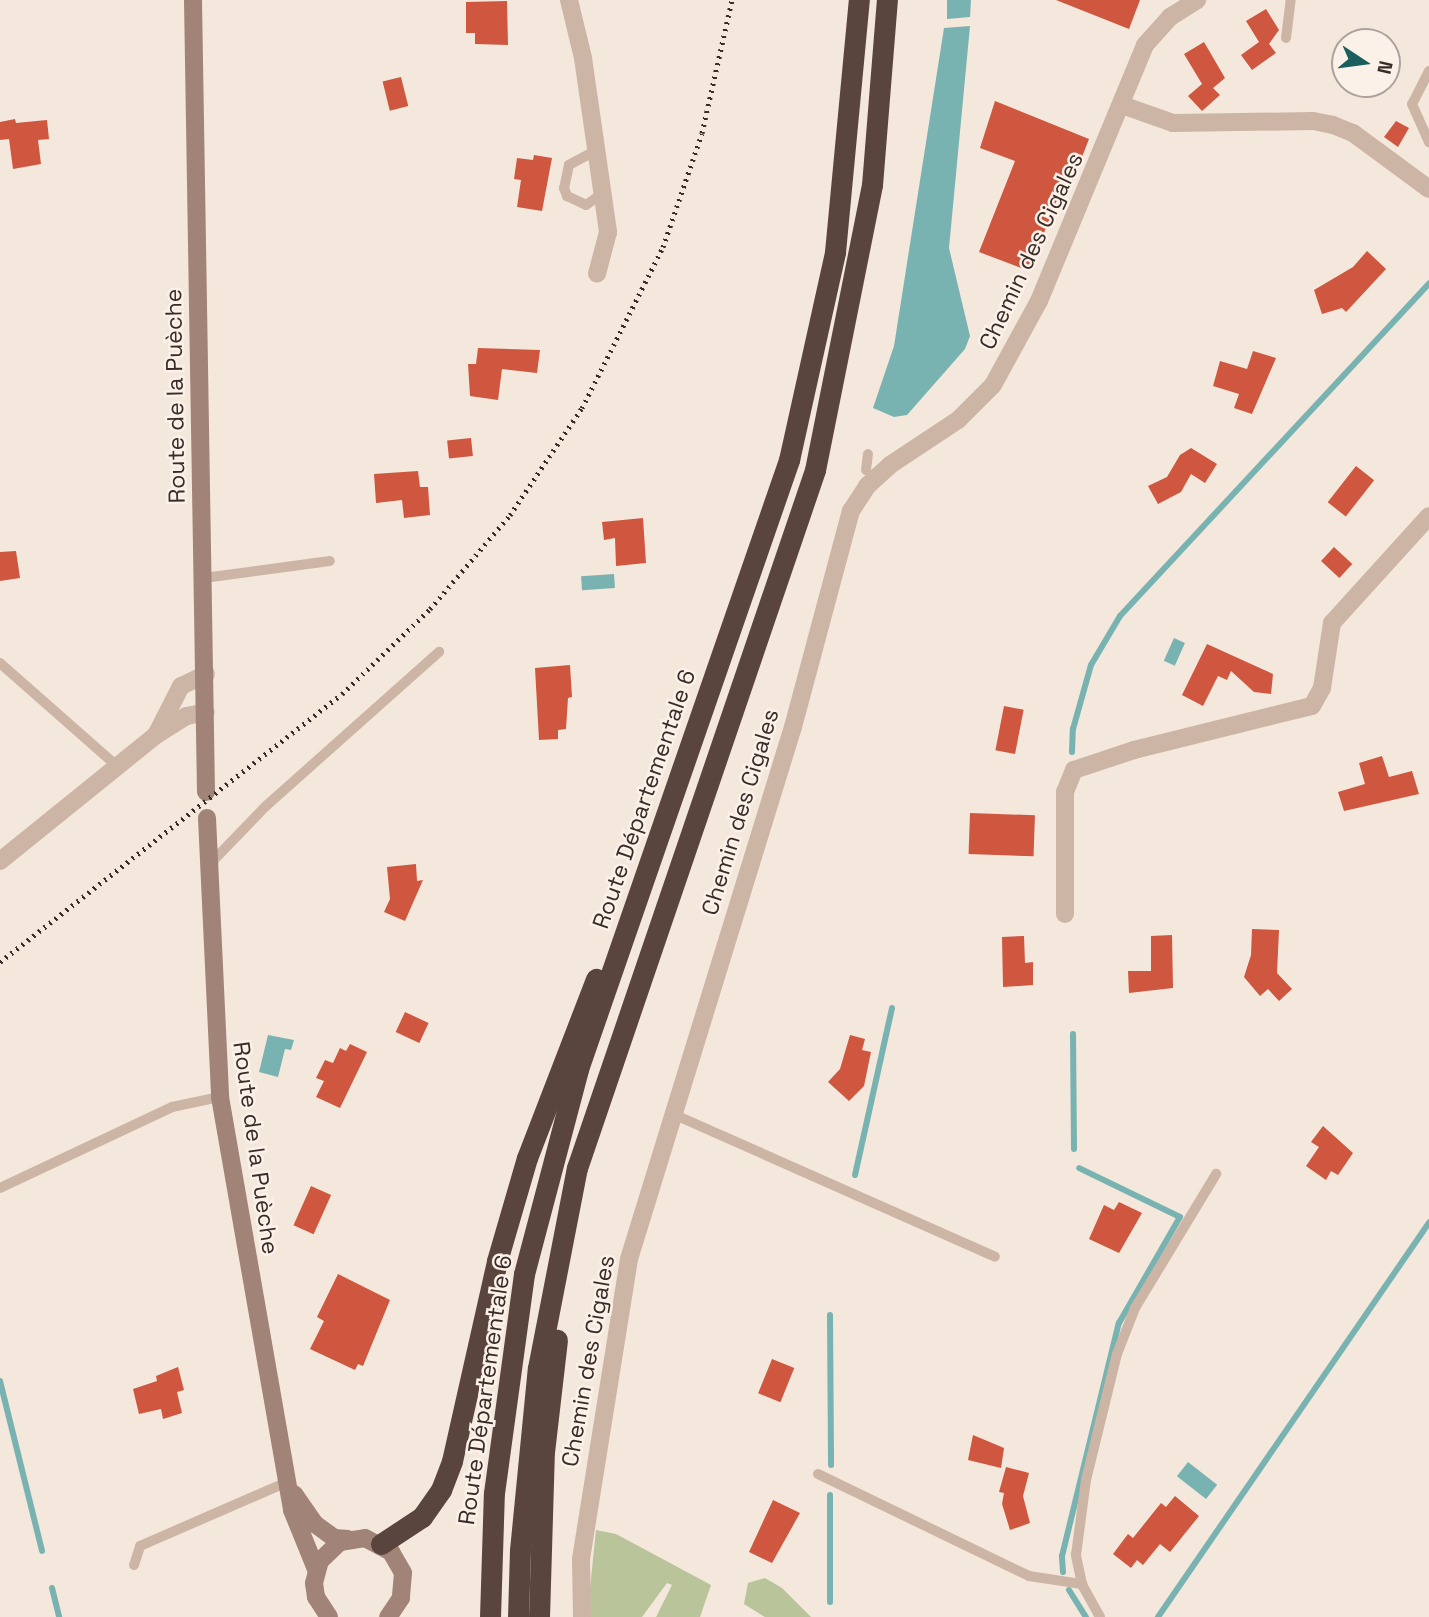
<!DOCTYPE html>
<html>
<head>
<meta charset="utf-8">
<style>
	body { margin:0 }
	#map { position:relative; width:1429px; height:1617px; overflow:hidden; background:#f4e7dc; font-family:"Space Grotesk",sans-serif }
	div>[style] { position:absolute }
	[style*='--x'] { left:calc(var(--x)*1px); top:calc(var(--y)*1px); width:calc(var(--w)*1px); rotate:calc(var(--a)*1deg) }
	.green>* { inset:0; background:#b9c49a }
	.water>* { inset:0; background:#78b3b1; transform-origin:0 0 }
	.stream>* { height:6px; margin:-3px; padding:0 3px; transform-origin:3px; border-radius:3px; background:#78b3b1 }
	.building>* { inset:0; background:#cf563f; transform-origin:0 0 }
	.lane>* { height:10px; margin:-5px; padding:0 5px; transform-origin:5px; border-radius:5px; background:#cdb5a6 }
	.street>* { height:18px; margin:-9px; padding:0 9px; transform-origin:9px; border-radius:9px; background:#cdb5a6 }
	.secondary>* { height:18px; margin:-9px; padding:0 9px; transform-origin:9px; border-radius:9px; background:#a18378 }
	.highway>* { height:21px; margin:-10.5px; padding:0 10.5px; transform-origin:10.5px; border-radius:10.5px; background:#5a453e }
	.rail>* { height:5px; margin-top:-2.5px; transform-origin:0; background:repeating-linear-gradient(90deg,#392c28 0 2px,transparent 0 7px) }
	span { translate:-50% -50%; white-space:nowrap; text-align:center; line-height:1.15; -webkit-text-stroke:5px #fbf1e9; paint-order:stroke }
	.street-label { font-size:23px; color:#392c28 }
	.north { position:absolute; left:1331px; top:28px; width:70px; height:70px; box-sizing:border-box; background:#fbf1e9; border:2px solid #ada29c; border-radius:50%; rotate:103deg; font-size:19px; font-weight:700; line-height:28px; text-align:center; color:#392c28 }
	.north::after { content:''; display:block; margin:auto; width:24px; height:32px; background:#1a5e5d; clip-path:polygon(50% 0,100% 100%,50% 72%,0 100%) }
</style>
</head>
<body>
<div id="map">
	<div class="green">
		<div style="clip-path:polygon(596px 1530px,616px 1534px,711px 1585px,700px 1617px,656px 1617px,672px 1585px,667px 1583px,642px 1617px,587px 1617px)"></div>
		<div style="clip-path:polygon(765px 1578px,782px 1588px,811px 1617px,765px 1617px,744px 1604px,748px 1583px)"></div>
	</div>
	<div class="water">
		<div style="clip-path:polygon(947px 0,971px 0,970px 17px,947px 19px)"></div>
		<div style="clip-path:polygon(970px 26px,949px 248px,970px 336px,965px 349px,907px 415px,894px 417px,873px 408px,894px 346px,944px 28px)"></div>
		<div style="left:614px;top:574px;width:14px;height:33px;rotate:86deg"></div>
		<div style="left:1174px;top:638px;width:12px;height:25px;rotate:24deg"></div>
		<div style="clip-path:polygon(268px 1035px,294px 1040px,291px 1050px,285px 1049px,278px 1077px,259px 1072px)"></div>
		<div style="left:1188px;top:1462px;width:37px;height:18px;rotate:38deg"></div>
	</div>
	<div class="stream">
		<div style="--x:1072;--y:752;--w:23;--a:-88"></div>
		<div style="--x:1073;--y:729;--w:66;--a:-74.3"></div>
		<div style="--x:1091;--y:665;--w:57;--a:-59.4"></div>
		<div style="--x:1120;--y:616;--w:454;--a:-47.1"></div>
		<div style="--x:1073;--y:1034;--w:115;--a:89.5"></div>
		<div style="--x:855;--y:1175;--w:171;--a:-77.5"></div>
		<div style="--x:830;--y:1315;--w:150;--a:89.6"></div>
		<div style="--x:0;--y:1381;--w:175;--a:76.1"></div>
		<div style="--x:1063;--y:1572;--w:16;--a:-94"></div>
		<div style="--x:1062;--y:1556;--w:240;--a:-76.3"></div>
		<div style="--x:1119;--y:1323;--w:122;--a:-60.1"></div>
		<div style="--x:1180;--y:1217;--w:112;--a:-154.1"></div>
		<div style="--x:52;--y:1588;--w:30;--a:76"></div>
		<div style="--x:1069;--y:1590;--w:32;--a:58"></div>
		<div style="--x:830;--y:1602;--w:107;--a:-90"></div>
		<div style="--x:1158;--y:1617;--w:479;--a:-55.5"></div>
	</div>
	<div class="building">
		<div style="clip-path:polygon(1056px 0,1140px 0,1129px 29px)"></div>
		<div style="clip-path:polygon(507px 1px,508px 45px,475px 44px,475px 33px,466px 33px,466px 2px)"></div>
		<div style="clip-path:polygon(1266px 9px,1279px 30px,1269px 44px,1276px 53px,1252px 70px,1241px 55px,1259px 42px,1246px 21px)"></div>
		<div style="clip-path:polygon(1204px 42px,1225px 78px,1213px 88px,1220px 95px,1202px 111px,1188px 96px,1202px 84px,1184px 54px)"></div>
		<div style="left:401px;top:77px;width:30px;height:19px;rotate:76deg"></div>
		<div style="clip-path:polygon(995px 101px,1089px 139px,1071px 185px,1064px 182px,1029px 271px,979px 252px,1015px 161px,980px 148px)"></div>
		<div style="clip-path:polygon(15px 119px,16px 123px,47px 120px,49px 139px,38px 140px,41px 164px,13px 169px,9px 139px,0 140px,0 122px)"></div>
		<div style="clip-path:polygon(1396px 121px,1409px 128px,1398px 147px,1384px 137px)"></div>
		<div style="clip-path:polygon(534px 155px,552px 158px,542px 211px,517px 207px,521px 180px,514px 179px,517px 158px,533px 160px)"></div>
		<div style="clip-path:polygon(1367px 251px,1386px 269px,1346px 312px,1342px 308px,1322px 314px,1314px 290px,1353px 267px)"></div>
		<div style="clip-path:polygon(478px 348px,540px 350px,537px 373px,502px 369px,498px 400px,470px 396px,468px 364px,476px 364px)"></div>
		<div style="clip-path:polygon(1253px 351px,1276px 358px,1252px 414px,1234px 408px,1239px 394px,1213px 386px,1220px 361px,1247px 369px)"></div>
		<div style="left:471px;top:438px;width:18px;height:24px;rotate:84deg"></div>
		<div style="clip-path:polygon(1191px 448px,1217px 464px,1205px 483px,1191px 474px,1181px 492px,1158px 504px,1148px 486px,1167px 477px,1180px 455px)"></div>
		<div style="left:1356px;top:466px;width:23px;height:46px;rotate:38deg"></div>
		<div style="clip-path:polygon(418px 471px,420px 487px,428px 487px,430px 515px,404px 518px,402px 500px,376px 503px,374px 474px)"></div>
		<div style="clip-path:polygon(643px 518px,646px 563px,616px 566px,615px 538px,604px 540px,602px 522px)"></div>
		<div style="left:1334px;top:547px;width:25px;height:19px;rotate:43deg"></div>
		<div style="clip-path:polygon(16px 551px,20px 578px,0 581px,0 552px)"></div>
		<div style="clip-path:polygon(1207px 644px,1273px 674px,1271px 694px,1254px 692px,1231px 671px,1227px 680px,1218px 676px,1203px 706px,1182px 695px)"></div>
		<div style="clip-path:polygon(570px 665px,572px 697px,568px 698px,566px 729px,558px 730px,558px 739px,539px 740px,535px 668px)"></div>
		<div style="left:1004px;top:706px;width:20px;height:45px;rotate:11deg"></div>
		<div style="clip-path:polygon(1382px 756px,1389px 777px,1412px 771px,1419px 794px,1344px 811px,1338px 792px,1365px 784px,1359px 763px)"></div>
		<div style="left:970px;top:813px;width:65px;height:41px;rotate:2deg"></div>
		<div style="clip-path:polygon(416px 864px,417px 881px,423px 880px,405px 921px,384px 912px,390px 899px,387px 867px)"></div>
		<div style="clip-path:polygon(1252px 929px,1279px 930px,1277px 973px,1292px 989px,1279px 1001px,1268px 989px,1260px 996px,1244px 977px,1251px 955px)"></div>
		<div style="clip-path:polygon(1172px 935px,1173px 988px,1129px 993px,1128px 971px,1151px 971px,1151px 936px)"></div>
		<div style="clip-path:polygon(1024px 936px,1025px 963px,1033px 962px,1033px 985px,1003px 987px,1002px 937px)"></div>
		<div style="left:405px;top:1012px;width:26px;height:22px;rotate:25deg"></div>
		<div style="clip-path:polygon(850px 1035px,865px 1039px,862px 1050px,871px 1052px,864px 1086px,849px 1101px,828px 1082px,840px 1069px)"></div>
		<div style="clip-path:polygon(350px 1044px,367px 1052px,340px 1108px,316px 1097px,324px 1081px,316px 1078px,325px 1060px,333px 1063px,340px 1048px,346px 1051px)"></div>
		<div style="clip-path:polygon(1323px 1126px,1353px 1153px,1338px 1175px,1331px 1171px,1326px 1180px,1306px 1166px,1319px 1147px,1311px 1142px)"></div>
		<div style="left:311px;top:1186px;width:22px;height:43px;rotate:24deg"></div>
		<div style="clip-path:polygon(1119px 1202px,1142px 1213px,1119px 1253px,1089px 1239px,1104px 1205px,1114px 1210px)"></div>
		<div style="clip-path:polygon(338px 1274px,390px 1300px,363px 1366px,358px 1364px,355px 1370px,310px 1349px,324px 1321px,317px 1317px)"></div>
		<div style="left:772px;top:1359px;width:24px;height:37px;rotate:22deg"></div>
		<div style="clip-path:polygon(178px 1367px,184px 1390px,177px 1392px,182px 1413px,163px 1419px,161px 1409px,139px 1414px,133px 1389px,157px 1381px,156px 1376px)"></div>
		<div style="clip-path:polygon(973px 1435px,1004px 1448px,1001px 1468px,968px 1460px)"></div>
		<div style="clip-path:polygon(1006px 1467px,1029px 1473px,1023px 1496px,1030px 1523px,1010px 1530px,1002px 1504px,1004px 1493px,999px 1492px)"></div>
		<div style="clip-path:polygon(1175px 1496px,1199px 1516px,1170px 1552px,1160px 1544px,1143px 1565px,1137px 1560px,1131px 1568px,1113px 1554px,1128px 1534px,1133px 1538px,1161px 1503px,1166px 1507px)"></div>
		<div style="clip-path:polygon(773px 1500px,800px 1513px,772px 1563px,749px 1552px)"></div>
	</div>
	<div class="lane">
		<div style="--x:1286;--y:38;--w:38;--a:-83"></div>
		<div style="--x:1429;--y:71;--w:37;--a:117"></div>
		<div style="--x:1412;--y:104;--w:42;--a:65.9"></div>
		<div style="--x:597;--y:150;--w:32;--a:152"></div>
		<div style="--x:569;--y:165;--w:24;--a:102"></div>
		<div style="--x:564;--y:188;--w:9;--a:69"></div>
		<div style="--x:567;--y:196;--w:21;--a:25"></div>
		<div style="--x:586;--y:205;--w:21;--a:-35"></div>
		<div style="--x:866;--y:470;--w:16;--a:-83"></div>
		<div style="--x:204;--y:578;--w:127;--a:-7.7"></div>
		<div style="--x:0;--y:663;--w:157;--a:41.4"></div>
		<div style="--x:208;--y:866;--w:83;--a:-46"></div>
		<div style="--x:266;--y:806;--w:232;--a:-41.7"></div>
		<div style="--x:673;--y:1114;--w:352;--a:23.9"></div>
		<div style="--x:0;--y:1188;--w:190;--a:-25.2"></div>
		<div style="--x:172;--y:1107;--w:49;--a:-11.8"></div>
		<div style="--x:818;--y:1474;--w:234;--a:25.8"></div>
		<div style="--x:1029;--y:1576;--w:54;--a:8.6"></div>
		<div style="--x:134;--y:1565;--w:20;--a:-72"></div>
		<div style="--x:140;--y:1546;--w:160;--a:-23.5"></div>
		<div style="--x:1100;--y:1617;--w:38;--a:-119"></div>
		<div style="--x:1082;--y:1584;--w:30;--a:-102"></div>
		<div style="--x:1076;--y:1555;--w:76;--a:-82.4"></div>
		<div style="--x:1086;--y:1480;--w:130;--a:-76.2"></div>
		<div style="--x:1117;--y:1354;--w:49;--a:-68.6"></div>
		<div style="--x:1135;--y:1308;--w:157;--a:-58.8"></div>
	</div>
	<div class="street">
		<div style="--x:569;--y:0;--w:60;--a:76.4"></div>
		<div style="--x:583;--y:58;--w:176;--a:81.8"></div>
		<div style="--x:608;--y:232;--w:43;--a:104.7"></div>
		<div style="--x:1122;--y:105;--w:54;--a:19.4"></div>
		<div style="--x:1173;--y:123;--w:140;--a:-0.8"></div>
		<div style="--x:1313;--y:121;--w:20;--a:11"></div>
		<div style="--x:1333;--y:125;--w:22;--a:22"></div>
		<div style="--x:1353;--y:133;--w:94;--a:36.4"></div>
		<div style="--x:206;--y:674;--w:28;--a:154"></div>
		<div style="--x:181;--y:686;--w:55;--a:117"></div>
		<div style="--x:156;--y:735;--w:36;--a:-32"></div>
		<div style="--x:187;--y:716;--w:19;--a:-12"></div>
		<div style="--x:0;--y:861;--w:201;--a:-38.9"></div>
		<div style="--x:1065;--y:914;--w:122;--a:-90"></div>
		<div style="--x:1065;--y:792;--w:24;--a:-68"></div>
		<div style="--x:1074;--y:770;--w:63;--a:-18.4"></div>
		<div style="--x:1134;--y:750;--w:183;--a:-13.9"></div>
		<div style="--x:1312;--y:706;--w:21;--a:-61"></div>
		<div style="--x:1322;--y:688;--w:66;--a:-81.3"></div>
		<div style="--x:1332;--y:623;--w:144;--a:-47.8"></div>
		<div style="--x:582;--y:1617;--w:58;--a:-91"></div>
		<div style="--x:581;--y:1559;--w:304;--a:-80.9"></div>
		<div style="--x:629;--y:1259;--w:557;--a:-72.87"></div>
		<div style="--x:793;--y:727;--w:224;--a:-75"></div>
		<div style="--x:851;--y:511;--w:30;--a:-57"></div>
		<div style="--x:867;--y:486;--w:31;--a:-42"></div>
		<div style="--x:890;--y:465;--w:82;--a:-33.5"></div>
		<div style="--x:958;--y:420;--w:49;--a:-45"></div>
		<div style="--x:993;--y:385;--w:96;--a:-61.3"></div>
		<div style="--x:1039;--y:301;--w:277;--a:-67.5"></div>
		<div style="--x:1145;--y:45;--w:38;--a:-48"></div>
		<div style="--x:1170;--y:17;--w:32;--a:-32"></div>
	</div>
	<div class="secondary">
		<div style="--x:193;--y:0;--w:792;--a:89.06"></div>
		<div style="--x:207;--y:818;--w:279;--a:87.3"></div>
		<div style="--x:220;--y:1097;--w:419;--a:80.1"></div>
		<div style="--x:292;--y:1510;--w:64;--a:67.9"></div>
		<div style="--x:294;--y:1494;--w:37;--a:55"></div>
		<div style="--x:315;--y:1524;--w:24;--a:36"></div>
		<div style="--x:334;--y:1538;--w:14;--a:4"></div>
		<div style="--x:329;--y:1617;--w:24;--a:-123"></div>
		<div style="--x:316;--y:1597;--w:14;--a:-98"></div>
		<div style="--x:314;--y:1583;--w:23;--a:-75"></div>
		<div style="--x:320;--y:1561;--w:28;--a:-44"></div>
		<div style="--x:340;--y:1542;--w:25;--a:-9"></div>
		<div style="--x:365;--y:1538;--w:30;--a:28"></div>
		<div style="--x:391;--y:1552;--w:24;--a:60"></div>
		<div style="--x:403;--y:1573;--w:25;--a:95"></div>
		<div style="--x:401;--y:1598;--w:23;--a:124"></div>
	</div>
	<div class="highway">
		<div style="--x:381;--y:1544;--w:49;--a:-33.4"></div>
		<div style="--x:422;--y:1517;--w:33;--a:-55"></div>
		<div style="--x:441;--y:1490;--w:31;--a:-69"></div>
		<div style="--x:452;--y:1461;--w:205;--a:-77.3"></div>
		<div style="--x:497;--y:1261;--w:107;--a:-73.8"></div>
		<div style="--x:527;--y:1158;--w:192;--a:-68.9"></div>
		<div style="--x:490;--y:1617;--w:124;--a:-88.2"></div>
		<div style="--x:494;--y:1493;--w:221;--a:-82.2"></div>
		<div style="--x:524;--y:1274;--w:212;--a:-75.2"></div>
		<div style="--x:578;--y:1069;--w:645;--a:-70.89"></div>
		<div style="--x:789;--y:460;--w:213;--a:-77.5"></div>
		<div style="--x:835;--y:252;--w:253;--a:-84.6"></div>
		<div style="--x:518;--y:1617;--w:67;--a:-88.3"></div>
		<div style="--x:520;--y:1550;--w:183;--a:-84.4"></div>
		<div style="--x:538;--y:1368;--w:204;--a:-79"></div>
		<div style="--x:577;--y:1168;--w:737;--a:-71.17"></div>
		<div style="--x:815;--y:470;--w:291;--a:-78.7"></div>
		<div style="--x:872;--y:185;--w:186;--a:-85.4"></div>
		<div style="--x:539;--y:1617;--w:165;--a:-88.3"></div>
		<div style="--x:544;--y:1452;--w:113;--a:-83.4"></div>
	</div>
	<div class="rail">
		<div style="--x:0;--y:962;--w:434;--a:-38.1"></div>
		<div style="--x:342;--y:694;--w:122;--a:-44"></div>
		<div style="--x:430;--y:609;--w:123;--a:-49.6"></div>
		<div style="--x:510;--y:515;--w:129;--a:-56.1"></div>
		<div style="--x:582;--y:408;--w:180;--a:-63.3"></div>
		<div style="--x:663;--y:247;--w:120;--a:-71.1"></div>
		<div style="--x:702;--y:133;--w:136;--a:-77.3"></div>
	</div>
	<div class="street-label">
		<span style="left:1031px;top:251px;rotate:-65deg">Chemin des Cigales</span>
		<span style="left:175px;top:396px;rotate:-91deg">Route de la Puèche</span>
		<span style="left:644px;top:799px;rotate:-71deg">Route Départementale 6</span>
		<span style="left:740px;top:812px;rotate:-73deg">Chemin des Cigales</span>
		<span style="left:256px;top:1148px;rotate:82deg">Route de la Puèche</span>
		<span style="left:588px;top:1361px;rotate:-80deg">Chemin des Cigales</span>
		<span style="left:485px;top:1390px;rotate:-82deg">Route Départementale 6</span>
	</div>
	<div class="north">N</div>
</div>
</body>
</html>
